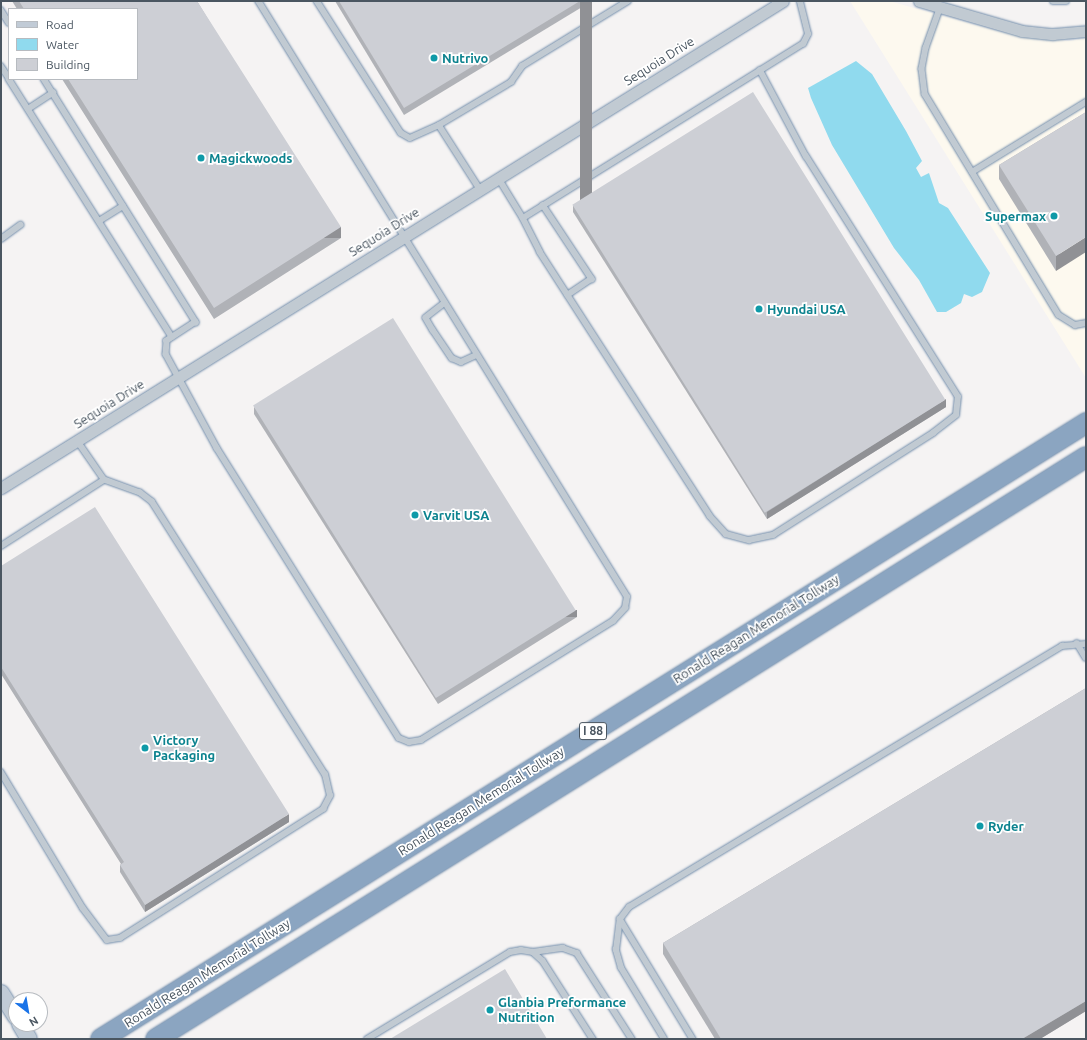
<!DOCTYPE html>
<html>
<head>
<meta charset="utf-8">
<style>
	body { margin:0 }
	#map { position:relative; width:1087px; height:1040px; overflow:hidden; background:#f5f3f3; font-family:Ubuntu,sans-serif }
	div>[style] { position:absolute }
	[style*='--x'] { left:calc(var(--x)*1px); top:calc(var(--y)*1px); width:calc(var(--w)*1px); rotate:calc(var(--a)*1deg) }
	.commercial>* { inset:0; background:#fdf9ef }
	.water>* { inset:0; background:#90daee }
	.roads { filter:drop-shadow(0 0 1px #7690ad) drop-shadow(0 0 1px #7690ad) }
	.service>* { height:5.5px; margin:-2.75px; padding:0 2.75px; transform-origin:2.75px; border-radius:2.75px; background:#c1cad2 }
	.minor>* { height:11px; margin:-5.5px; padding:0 5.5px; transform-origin:5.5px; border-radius:5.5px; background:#c1cad2 }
	.secondary>* { height:16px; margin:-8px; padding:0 8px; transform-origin:8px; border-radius:8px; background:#c1cbd6 }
	.motorway>* { height:20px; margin:-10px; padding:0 10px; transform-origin:10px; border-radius:10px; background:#8ba5c1 }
	.wall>* { inset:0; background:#b0b2b7 }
	.shaded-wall>* { inset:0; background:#909195; transform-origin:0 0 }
	.building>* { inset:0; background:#cdcfd5; transform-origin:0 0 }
	.dots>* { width:11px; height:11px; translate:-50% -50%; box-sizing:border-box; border:2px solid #fff; border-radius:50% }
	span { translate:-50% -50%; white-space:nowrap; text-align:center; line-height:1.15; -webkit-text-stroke:3.5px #fff; paint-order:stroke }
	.shield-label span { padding:1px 3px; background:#fff; border:1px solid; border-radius:3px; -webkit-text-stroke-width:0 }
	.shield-label { font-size:12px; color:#4a5661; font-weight:700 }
	.culture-label { font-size:13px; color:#0d838f; font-weight:700 }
	.left { translate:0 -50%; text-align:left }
	.right { translate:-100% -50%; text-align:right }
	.street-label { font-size:13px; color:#4a5661 }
	.frame { position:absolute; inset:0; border:2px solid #4a5661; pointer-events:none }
	.legend { position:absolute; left:8px; top:8px; width:130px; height:72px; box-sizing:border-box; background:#fff; border:1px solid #b7bbc0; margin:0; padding:5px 7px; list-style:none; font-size:12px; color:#4a5661 }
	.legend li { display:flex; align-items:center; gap:8px; height:20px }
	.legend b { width:20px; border:1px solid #b7bbc0 }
	.north { position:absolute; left:8px; top:992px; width:40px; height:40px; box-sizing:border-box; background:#fff; border:1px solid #b7bbc0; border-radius:50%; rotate:149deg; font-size:11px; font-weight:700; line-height:16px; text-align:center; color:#4a5661 }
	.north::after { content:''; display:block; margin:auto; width:14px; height:18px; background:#1a73e8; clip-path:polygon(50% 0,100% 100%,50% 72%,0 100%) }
</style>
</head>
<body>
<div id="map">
	<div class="commercial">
		<div style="clip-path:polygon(850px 1px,889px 1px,1001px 32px,1069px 41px,1086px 38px,1086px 378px)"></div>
	</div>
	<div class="water">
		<div style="clip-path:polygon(856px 61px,872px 74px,906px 131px,922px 161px,916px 168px,921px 177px,929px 173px,939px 203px,948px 208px,990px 273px,982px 292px,972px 297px,964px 294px,961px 303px,946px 312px,937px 312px,919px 280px,894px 248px,832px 145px,811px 98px,808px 88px)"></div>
	</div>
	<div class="roads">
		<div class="service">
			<div style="--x:317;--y:1;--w:156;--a:57.5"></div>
			<div style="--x:401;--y:133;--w:10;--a:29"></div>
			<div style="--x:410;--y:138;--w:32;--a:-24"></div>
			<div style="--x:439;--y:125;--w:76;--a:57.4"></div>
			<div style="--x:1053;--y:1;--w:13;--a:0"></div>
			<div style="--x:940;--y:9;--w:41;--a:109.7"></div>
			<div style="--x:926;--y:48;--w:21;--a:101"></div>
			<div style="--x:922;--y:69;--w:25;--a:83"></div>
			<div style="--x:925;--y:94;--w:258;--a:58.8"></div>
			<div style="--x:1059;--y:315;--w:19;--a:32"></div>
			<div style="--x:1075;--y:325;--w:11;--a:-10"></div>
			<div style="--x:1;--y:10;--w:15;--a:58"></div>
			<div style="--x:1;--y:66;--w:14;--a:56"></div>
			<div style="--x:9;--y:79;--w:305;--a:57.7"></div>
			<div style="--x:44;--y:79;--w:287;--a:58"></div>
			<div style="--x:196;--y:322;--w:35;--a:147"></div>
			<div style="--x:167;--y:341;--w:13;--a:94"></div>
			<div style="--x:166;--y:354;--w:107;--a:61.5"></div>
			<div style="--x:217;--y:448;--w:342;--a:57.9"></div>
			<div style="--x:399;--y:738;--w:11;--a:22"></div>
			<div style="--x:409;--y:742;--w:12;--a:-9"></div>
			<div style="--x:421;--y:740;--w:226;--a:-31.8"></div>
			<div style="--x:613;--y:621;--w:18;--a:-47"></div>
			<div style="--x:625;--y:608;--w:11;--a:-80"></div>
			<div style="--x:627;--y:597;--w:701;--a:-121.76"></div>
			<div style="--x:28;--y:109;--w:30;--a:-33"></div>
			<div style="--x:439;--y:125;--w:84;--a:-30.8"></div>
			<div style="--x:511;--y:82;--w:19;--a:-55"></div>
			<div style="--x:522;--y:66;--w:124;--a:-31.5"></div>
			<div style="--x:972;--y:172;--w:134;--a:-31.6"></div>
			<div style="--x:498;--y:177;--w:48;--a:58.6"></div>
			<div style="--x:523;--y:218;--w:330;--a:-31.9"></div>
			<div style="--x:803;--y:44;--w:11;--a:-63"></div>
			<div style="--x:808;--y:34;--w:34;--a:-104"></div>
			<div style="--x:543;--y:205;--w:89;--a:56.5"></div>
			<div style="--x:592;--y:279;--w:29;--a:146"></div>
			<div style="--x:523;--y:218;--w:38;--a:63"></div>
			<div style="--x:540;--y:252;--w:314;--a:57.2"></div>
			<div style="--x:710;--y:516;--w:24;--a:48"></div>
			<div style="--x:726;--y:534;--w:24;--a:15"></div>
			<div style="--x:749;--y:540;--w:25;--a:-12"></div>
			<div style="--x:773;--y:535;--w:190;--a:-32.5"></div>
			<div style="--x:933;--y:433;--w:29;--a:-38"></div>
			<div style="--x:956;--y:415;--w:18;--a:-84"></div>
			<div style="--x:958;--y:397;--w:284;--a:-122.3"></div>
			<div style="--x:806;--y:157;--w:98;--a:-118.1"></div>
			<div style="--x:99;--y:221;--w:28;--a:-32"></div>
			<div style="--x:1;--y:239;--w:24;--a:-36"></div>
			<div style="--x:445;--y:303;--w:24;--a:142"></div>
			<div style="--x:426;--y:318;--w:14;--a:60"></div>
			<div style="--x:433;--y:330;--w:34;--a:56"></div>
			<div style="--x:452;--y:358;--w:10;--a:24"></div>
			<div style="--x:461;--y:362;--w:17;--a:-24"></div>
			<div style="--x:1;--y:546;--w:122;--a:-32.7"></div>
			<div style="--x:1077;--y:643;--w:17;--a:59"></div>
			<div style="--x:1;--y:772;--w:159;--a:58.9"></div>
			<div style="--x:83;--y:908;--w:40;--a:53"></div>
			<div style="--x:107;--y:940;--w:13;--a:-9"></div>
			<div style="--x:120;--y:938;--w:241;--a:-32.4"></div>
			<div style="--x:323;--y:809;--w:15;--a:-62"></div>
			<div style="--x:330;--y:796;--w:22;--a:-103"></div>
			<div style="--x:325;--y:775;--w:323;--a:-122.4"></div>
			<div style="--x:152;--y:502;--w:15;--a:-143"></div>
			<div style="--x:140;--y:493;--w:38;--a:-160"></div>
			<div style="--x:104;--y:480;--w:47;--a:-124.7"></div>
			<div style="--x:620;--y:919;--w:140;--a:58.7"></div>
			<div style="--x:533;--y:952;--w:30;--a:-8"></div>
			<div style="--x:563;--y:948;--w:15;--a:20"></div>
			<div style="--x:577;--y:953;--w:102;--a:57.4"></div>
			<div style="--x:367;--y:1039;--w:167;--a:-31.3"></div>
			<div style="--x:510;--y:952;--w:11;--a:-10"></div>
			<div style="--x:521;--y:950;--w:12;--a:9"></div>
			<div style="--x:533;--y:952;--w:13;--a:42"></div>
			<div style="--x:543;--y:961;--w:93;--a:57.3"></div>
			<div style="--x:664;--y:1039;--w:83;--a:-121.2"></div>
			<div style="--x:621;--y:968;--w:19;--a:-106"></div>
			<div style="--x:616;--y:950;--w:31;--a:-83"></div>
			<div style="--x:620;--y:919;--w:15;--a:-53"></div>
			<div style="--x:629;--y:907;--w:506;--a:-31.08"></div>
			<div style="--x:1062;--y:646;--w:24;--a:-5"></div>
		</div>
		<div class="minor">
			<div style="--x:919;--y:1;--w:107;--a:16.2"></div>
			<div style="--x:1022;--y:31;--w:31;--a:6"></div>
			<div style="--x:1053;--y:34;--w:33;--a:-5"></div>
			<div style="--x:1;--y:488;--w:921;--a:-31.91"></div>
		</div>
		<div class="secondary">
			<div style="--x:1;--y:993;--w:28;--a:58"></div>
			<div style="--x:20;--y:1024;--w:17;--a:59"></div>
		</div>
		<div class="motorway">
			<div style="--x:101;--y:1039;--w:1162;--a:-32.02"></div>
			<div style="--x:156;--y:1039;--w:1097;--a:-32.04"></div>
		</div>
	</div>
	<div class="wall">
		<div style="clip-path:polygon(12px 1px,197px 1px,341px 238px,214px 319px,62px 79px,137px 79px,137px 9px,17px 9px)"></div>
		<div style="clip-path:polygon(335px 1px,592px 1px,404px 115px)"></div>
		<div style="clip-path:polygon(1086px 112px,1056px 271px,999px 179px,999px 165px)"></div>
		<div style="clip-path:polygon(573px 205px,946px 407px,767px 519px,573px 212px)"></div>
		<div style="clip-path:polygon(254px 407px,577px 617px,438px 704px,254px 414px)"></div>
		<div style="clip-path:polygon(1px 566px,289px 822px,145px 912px,120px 872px,120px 865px,121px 864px,1px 674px)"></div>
		<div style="clip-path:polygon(1086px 688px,1086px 1011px,1040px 1039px,715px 1039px,663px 954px,663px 943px)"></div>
	</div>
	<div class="shaded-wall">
		<div style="left:580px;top:1px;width:12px;height:206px"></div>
		<div style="left:341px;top:227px;width:11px;height:151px;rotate:90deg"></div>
		<div style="clip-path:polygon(1086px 237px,1086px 252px,1056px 271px,1056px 256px)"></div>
		<div style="clip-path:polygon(946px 399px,946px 407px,767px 519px,767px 512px)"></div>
		<div style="left:577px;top:610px;width:7px;height:164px;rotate:90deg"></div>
		<div style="clip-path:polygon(289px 814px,289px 822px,145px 912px,145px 905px)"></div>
		<div style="clip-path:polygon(1086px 1001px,1086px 1011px,1040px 1039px,1022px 1039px)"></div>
	</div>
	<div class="building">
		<div style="clip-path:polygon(19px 1px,197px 1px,341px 227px,214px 308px,68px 79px,137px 79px,137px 9px,24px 9px)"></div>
		<div style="clip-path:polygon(339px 1px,580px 1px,404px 108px)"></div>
		<div style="left:753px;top:92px;width:363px;height:213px;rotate:58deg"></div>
		<div style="clip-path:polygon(1086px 112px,1086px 237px,1056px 256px,999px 165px)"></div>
		<div style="left:393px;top:318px;width:345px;height:165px;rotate:58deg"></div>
		<div style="clip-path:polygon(95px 507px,289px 814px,145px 905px,120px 865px,124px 862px,1px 667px,1px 566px)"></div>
		<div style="clip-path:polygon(1086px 688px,1086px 1001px,1022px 1039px,721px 1039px,663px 943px)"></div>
		<div style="clip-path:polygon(505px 969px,547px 1039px,390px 1039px)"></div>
	</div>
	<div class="dots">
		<div style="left:434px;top:58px;background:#0f9aa8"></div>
		<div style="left:201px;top:158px;background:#0f9aa8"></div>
		<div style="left:1054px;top:216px;background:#0f9aa8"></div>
		<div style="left:759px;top:309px;background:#0f9aa8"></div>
		<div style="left:415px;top:515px;background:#0f9aa8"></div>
		<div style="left:145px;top:748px;background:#0f9aa8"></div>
		<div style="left:980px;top:826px;background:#0f9aa8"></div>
		<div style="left:490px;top:1010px;background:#0f9aa8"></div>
	</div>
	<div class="shield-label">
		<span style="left:593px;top:731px">I 88</span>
	</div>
	<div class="culture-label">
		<span class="left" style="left:442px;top:58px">Nutrivo</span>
		<span class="left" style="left:209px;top:158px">Magickwoods</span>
		<span class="right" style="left:1046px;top:216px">Supermax</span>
		<span class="left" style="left:767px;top:309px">Hyundai USA</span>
		<span class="left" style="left:423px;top:515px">Varvit USA</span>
		<span class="left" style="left:153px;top:748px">Victory<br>Packaging</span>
		<span class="left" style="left:988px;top:826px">Ryder</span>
		<span class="left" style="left:498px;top:1010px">Glanbia Preformance<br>Nutrition</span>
	</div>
	<div class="street-label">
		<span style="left:659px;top:61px;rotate:-32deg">Sequoia Drive</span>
		<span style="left:384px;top:232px;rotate:-32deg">Sequoia Drive</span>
		<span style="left:109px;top:404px;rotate:-32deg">Sequoia Drive</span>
		<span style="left:756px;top:629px;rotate:-32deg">Ronald Reagan Memorial Tollway</span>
		<span style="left:481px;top:801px;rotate:-32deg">Ronald Reagan Memorial Tollway</span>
		<span style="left:207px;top:973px;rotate:-32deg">Ronald Reagan Memorial Tollway</span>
	</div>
	<div class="frame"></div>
	<ul class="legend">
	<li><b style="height:5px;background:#c1cbd6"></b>Road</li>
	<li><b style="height:11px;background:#90daee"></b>Water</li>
	<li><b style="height:11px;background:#cdcfd5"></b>Building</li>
	</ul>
	<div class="north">N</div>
</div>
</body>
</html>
